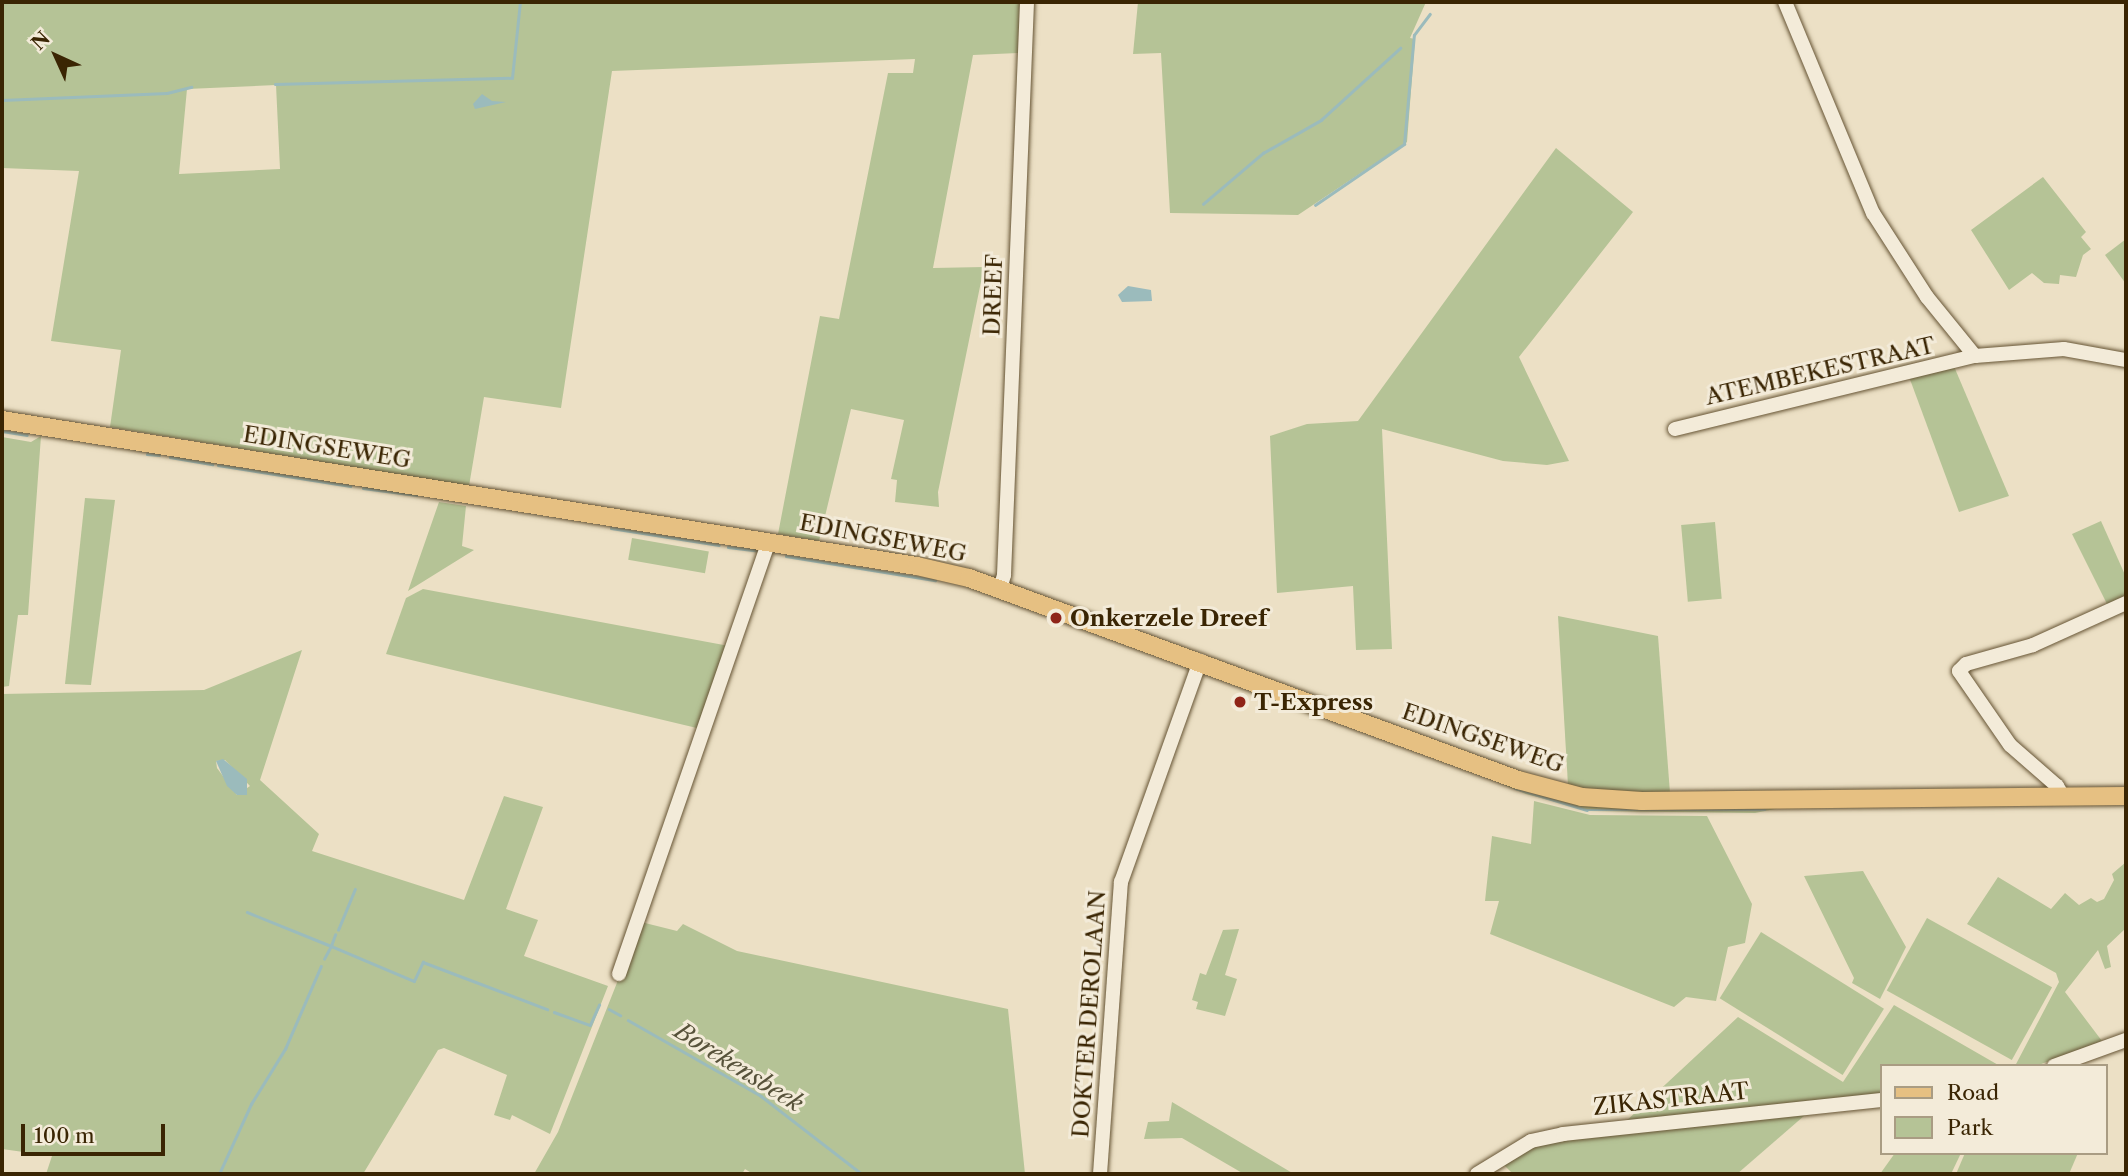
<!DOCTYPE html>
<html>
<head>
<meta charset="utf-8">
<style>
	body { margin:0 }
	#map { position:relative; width:2128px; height:1176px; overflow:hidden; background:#ece0c5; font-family:"Libre Caslon Text",serif }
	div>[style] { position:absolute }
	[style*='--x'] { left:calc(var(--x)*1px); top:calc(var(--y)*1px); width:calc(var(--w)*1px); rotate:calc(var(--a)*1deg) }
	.green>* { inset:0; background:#b5c396; transform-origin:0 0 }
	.water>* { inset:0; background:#9bbbbc }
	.stream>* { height:2.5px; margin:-1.25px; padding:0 1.25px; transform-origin:1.25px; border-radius:1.25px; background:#9bbbbc }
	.roads { filter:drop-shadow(0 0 2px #665434) drop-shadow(0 0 2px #665434) }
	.minor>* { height:14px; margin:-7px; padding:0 7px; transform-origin:7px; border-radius:7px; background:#f3ebd9 }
	.major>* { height:18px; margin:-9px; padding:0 9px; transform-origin:9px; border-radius:9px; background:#e6c082 }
	.dots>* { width:19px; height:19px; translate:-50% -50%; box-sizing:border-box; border:4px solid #f3ebd9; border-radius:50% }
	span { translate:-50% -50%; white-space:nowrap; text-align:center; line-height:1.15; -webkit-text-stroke:6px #f3ebd9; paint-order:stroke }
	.street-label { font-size:23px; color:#3a2503 }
	.poi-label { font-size:23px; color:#3a2503; font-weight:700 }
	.left { translate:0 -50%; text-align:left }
	.water-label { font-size:24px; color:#57523a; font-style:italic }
	.frame { position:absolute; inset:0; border:4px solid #3a2503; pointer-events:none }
	.legend { position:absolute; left:1880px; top:1064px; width:228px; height:91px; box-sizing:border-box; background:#f3ebd9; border:2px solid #a99c83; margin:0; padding:9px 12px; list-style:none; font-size:21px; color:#3a2503 }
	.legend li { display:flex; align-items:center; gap:14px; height:35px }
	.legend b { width:35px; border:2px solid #a99c83 }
	.north { position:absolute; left:21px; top:21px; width:70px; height:70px; -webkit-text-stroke:5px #f3ebd9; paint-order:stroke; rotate:315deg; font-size:19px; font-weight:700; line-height:28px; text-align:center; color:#3a2503 }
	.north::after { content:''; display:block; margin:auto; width:24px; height:32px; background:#3a2503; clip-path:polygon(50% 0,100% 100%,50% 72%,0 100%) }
	.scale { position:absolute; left:21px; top:1124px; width:144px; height:32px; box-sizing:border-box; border:4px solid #3a2503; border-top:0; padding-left:9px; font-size:21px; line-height:24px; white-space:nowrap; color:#3a2503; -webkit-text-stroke:5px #f3ebd9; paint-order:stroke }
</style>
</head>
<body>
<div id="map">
	<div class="green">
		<div style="clip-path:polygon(evenodd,2px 2px,1020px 2px,1018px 53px,973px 55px,933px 268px,984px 267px,938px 492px,939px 507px,895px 502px,897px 480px,891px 479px,904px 420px,851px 409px,819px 541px,778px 534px,820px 316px,839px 319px,888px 73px,913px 73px,915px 59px,612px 71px,561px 408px,484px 397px,469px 486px,110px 427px,121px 350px,51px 341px,79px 171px,2px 168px,2px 2px,276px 85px,280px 169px,179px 174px,187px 89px,276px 85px)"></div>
		<div style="clip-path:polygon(1138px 2px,1426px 2px,1410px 38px,1415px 39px,1407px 142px,1298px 215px,1170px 213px,1161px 53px,1133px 54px)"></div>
		<div style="clip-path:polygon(1556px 148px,1633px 212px,1519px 357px,1569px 461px,1547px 465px,1503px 461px,1382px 429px,1392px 649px,1356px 650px,1353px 586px,1277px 593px,1270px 436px,1307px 424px,1358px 421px)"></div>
		<div style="clip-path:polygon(2043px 177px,2086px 232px,2081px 237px,2091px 249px,2083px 255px,2076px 277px,2060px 275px,2059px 284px,2044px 283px,2032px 273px,2009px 290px,1971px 230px)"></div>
		<div style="clip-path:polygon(2126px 239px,2126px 284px,2105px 255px)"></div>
		<div style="clip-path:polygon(1953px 364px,2009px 496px,1959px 512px,1908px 374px)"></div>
		<div style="clip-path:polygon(41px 436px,28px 615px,18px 615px,9px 686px,2px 687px,2px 437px,31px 442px)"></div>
		<div style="clip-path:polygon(85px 498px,115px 500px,91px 685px,65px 684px)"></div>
		<div style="clip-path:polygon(439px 502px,466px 506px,462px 546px,474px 550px,408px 591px)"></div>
		<div style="clip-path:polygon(2101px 521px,2126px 577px,2126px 598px,2108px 606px,2072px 534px)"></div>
		<div style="left:1715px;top:522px;width:77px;height:34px;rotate:85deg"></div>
		<div style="left:632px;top:538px;width:78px;height:22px;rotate:10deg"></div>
		<div style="clip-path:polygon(423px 589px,729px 646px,701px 729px,386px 654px,406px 598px)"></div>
		<div style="clip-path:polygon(1558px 616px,1658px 636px,1670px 793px,1605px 792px,1568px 785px)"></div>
		<div style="clip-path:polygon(evenodd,302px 650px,260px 780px,319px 834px,312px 851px,464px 900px,504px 796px,543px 807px,506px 909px,538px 920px,524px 956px,608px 986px,550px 1134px,512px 1115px,510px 1120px,494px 1115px,507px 1075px,444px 1048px,438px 1050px,363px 1174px,46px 1174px,52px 1156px,2px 1149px,2px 694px,204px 690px,302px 650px,225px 760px,250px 786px,237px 795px,217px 768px,216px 761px,225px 760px)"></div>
		<div style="clip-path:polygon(1506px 782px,1513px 782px,1785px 807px,1755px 813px,1591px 811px,1526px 794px,1504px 785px)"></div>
		<div style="clip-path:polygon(1534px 801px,1590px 815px,1707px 816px,1752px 904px,1745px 943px,1728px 947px,1716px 1001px,1686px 997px,1674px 1007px,1490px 934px,1499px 901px,1485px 901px,1492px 836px,1531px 844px)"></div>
		<div style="clip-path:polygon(2126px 862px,2126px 928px,2107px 946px,2111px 967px,2105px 969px,2098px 950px,2065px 992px,2102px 1041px,2036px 1066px,2015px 1066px,2059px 982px,2056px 973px,1967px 924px,1998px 877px,2051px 909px,2065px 893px,2079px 905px,2091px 898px,2097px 902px,2104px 899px,2114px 880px,2112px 874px)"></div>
		<div style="clip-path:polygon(1863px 871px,1906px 947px,1880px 999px,1852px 983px,1854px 978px,1804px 876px)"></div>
		<div style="left:1927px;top:918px;width:143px;height:83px;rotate:29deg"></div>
		<div style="clip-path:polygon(641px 922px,677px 931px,683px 924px,737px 951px,1008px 1009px,1025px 1174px,753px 1174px,745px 1169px,742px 1174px,534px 1174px,558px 1132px)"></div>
		<div style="clip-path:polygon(1239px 929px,1225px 975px,1237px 979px,1225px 1016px,1196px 1009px,1198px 1002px,1192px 1000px,1200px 973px,1206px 975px,1223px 930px)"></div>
		<div style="left:1761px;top:932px;width:145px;height:78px;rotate:32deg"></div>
		<div style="clip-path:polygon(1894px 1005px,2000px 1066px,1881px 1066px,1881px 1097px,1624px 1123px,1738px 1017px,1843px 1082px)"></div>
		<div style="clip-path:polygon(1172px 1102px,1294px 1174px,1244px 1174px,1182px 1138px,1144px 1139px,1148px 1122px,1169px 1121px)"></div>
		<div style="clip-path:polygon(1812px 1109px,1737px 1174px,1513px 1174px,1501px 1162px,1529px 1145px)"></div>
		<div style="clip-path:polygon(1895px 1153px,1961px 1153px,1951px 1174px,1880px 1174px)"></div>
		<div style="clip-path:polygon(1965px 1153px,2078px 1153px,2069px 1174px,1956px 1174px)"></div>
	</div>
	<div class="water">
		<div style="clip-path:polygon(482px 94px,492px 101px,506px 102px,475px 109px,473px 104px)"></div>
		<div style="clip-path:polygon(1128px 286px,1151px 290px,1152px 301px,1122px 302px,1118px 295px)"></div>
		<div style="clip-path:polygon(223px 759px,247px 779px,247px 795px,237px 795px,227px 786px,216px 761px)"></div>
	</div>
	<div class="stream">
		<div style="--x:275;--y:84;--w:237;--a:-1.5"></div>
		<div style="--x:512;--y:78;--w:76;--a:-84"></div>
		<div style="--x:2;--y:100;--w:165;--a:-2.4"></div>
		<div style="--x:167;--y:93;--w:25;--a:-14"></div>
		<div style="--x:1203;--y:204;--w:79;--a:-40.4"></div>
		<div style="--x:1263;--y:153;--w:67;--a:-29.6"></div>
		<div style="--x:1321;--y:120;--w:107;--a:-42.3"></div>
		<div style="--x:1315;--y:205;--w:108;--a:-34.4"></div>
		<div style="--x:1404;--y:144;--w:109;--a:-84.8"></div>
		<div style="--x:1414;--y:35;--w:26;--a:-53"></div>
		<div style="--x:2;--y:431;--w:25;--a:9"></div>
		<div style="--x:147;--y:454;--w:12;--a:5"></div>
		<div style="--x:170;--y:457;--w:43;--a:9.5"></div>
		<div style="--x:218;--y:465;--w:134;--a:9"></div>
		<div style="--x:363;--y:488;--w:54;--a:7.4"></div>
		<div style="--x:611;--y:528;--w:109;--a:8.9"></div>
		<div style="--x:728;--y:547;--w:31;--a:7"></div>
		<div style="--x:786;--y:556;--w:151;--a:9.2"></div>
		<div style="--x:1515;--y:788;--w:75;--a:17"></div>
		<div style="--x:1587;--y:810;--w:178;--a:0"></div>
		<div style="--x:247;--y:912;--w:91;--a:22"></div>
		<div style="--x:331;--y:946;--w:12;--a:-70"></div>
		<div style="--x:338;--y:930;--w:44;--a:-67.5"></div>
		<div style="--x:324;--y:959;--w:15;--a:-62"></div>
		<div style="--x:331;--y:946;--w:90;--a:22.9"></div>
		<div style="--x:414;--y:981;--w:21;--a:-65"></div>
		<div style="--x:423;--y:962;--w:133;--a:20.8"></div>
		<div style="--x:609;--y:1009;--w:13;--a:29"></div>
		<div style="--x:554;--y:1012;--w:38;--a:20"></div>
		<div style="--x:590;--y:1025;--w:22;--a:-66"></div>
		<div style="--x:628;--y:1020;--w:153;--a:29.7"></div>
		<div style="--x:761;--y:1096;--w:128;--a:37.7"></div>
		<div style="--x:219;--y:1174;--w:77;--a:-65.4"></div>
		<div style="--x:251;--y:1104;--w:65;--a:-58.3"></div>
		<div style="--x:285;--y:1049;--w:90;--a:-66.6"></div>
	</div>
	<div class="roads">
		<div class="minor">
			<div style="--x:1785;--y:2;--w:229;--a:67.4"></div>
			<div style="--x:1873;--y:213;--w:100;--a:57.3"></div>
			<div style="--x:1927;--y:297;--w:76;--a:50.9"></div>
			<div style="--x:1675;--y:429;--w:309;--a:-13.7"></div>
			<div style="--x:1975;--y:356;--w:89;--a:-4.5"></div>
			<div style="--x:2064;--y:349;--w:63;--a:10.1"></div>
			<div style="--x:1000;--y:589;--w:15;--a:-74"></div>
			<div style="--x:1004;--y:575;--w:573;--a:-87.7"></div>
			<div style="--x:2064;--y:798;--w:14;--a:-120"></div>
			<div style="--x:2057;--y:786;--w:62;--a:-138.9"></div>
			<div style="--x:2010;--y:745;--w:90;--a:-124.6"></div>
			<div style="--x:1959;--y:671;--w:10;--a:-45"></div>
			<div style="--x:1966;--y:664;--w:70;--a:-15.8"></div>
			<div style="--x:2033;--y:645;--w:102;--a:-24.3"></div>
			<div style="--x:619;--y:974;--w:457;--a:-70.9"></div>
			<div style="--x:2054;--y:1066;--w:77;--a:-19.9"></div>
			<div style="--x:1100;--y:1174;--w:293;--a:-85.9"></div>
			<div style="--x:1121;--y:882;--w:235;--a:-70.3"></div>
			<div style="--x:1477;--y:1174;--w:63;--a:-31.4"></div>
			<div style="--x:1531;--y:1141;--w:33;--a:-12"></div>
			<div style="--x:1563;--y:1134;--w:320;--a:-6.1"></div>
		</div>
		<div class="major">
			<div style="--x:2;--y:420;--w:927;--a:9.07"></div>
			<div style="--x:917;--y:566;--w:53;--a:13"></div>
			<div style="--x:969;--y:578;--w:585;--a:20.2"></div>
			<div style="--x:1518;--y:780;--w:66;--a:14.9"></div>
			<div style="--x:1582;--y:797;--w:60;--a:3.8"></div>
			<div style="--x:1642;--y:801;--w:484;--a:-0.6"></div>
		</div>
	</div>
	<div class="dots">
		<div style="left:1056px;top:618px;background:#8f2418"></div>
		<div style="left:1240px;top:702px;background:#8f2418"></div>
	</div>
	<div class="street-label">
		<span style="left:993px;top:295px;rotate:-88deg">DREEF</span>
		<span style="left:1820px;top:371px;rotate:-13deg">ATEMBEKESTRAAT</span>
		<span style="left:327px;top:447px;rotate:9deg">EDINGSEWEG</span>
		<span style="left:883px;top:538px;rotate:11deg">EDINGSEWEG</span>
		<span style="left:1483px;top:738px;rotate:19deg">EDINGSEWEG</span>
		<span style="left:1089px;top:1014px;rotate:-86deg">DOKTER DEROLAAN</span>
		<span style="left:1671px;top:1099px;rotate:-6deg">ZIKASTRAAT</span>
	</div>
	<div class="poi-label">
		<span class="left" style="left:1070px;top:618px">Onkerzele Dreef</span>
		<span class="left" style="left:1254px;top:702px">T-Express</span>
	</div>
	<div class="water-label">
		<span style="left:739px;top:1067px;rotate:32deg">Borekensbeek</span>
	</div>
	<div class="frame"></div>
	<ul class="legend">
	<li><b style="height:9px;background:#e6c082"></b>Road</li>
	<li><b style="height:19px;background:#b5c396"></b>Park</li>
	</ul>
	<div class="north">N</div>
	<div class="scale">100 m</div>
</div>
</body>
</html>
